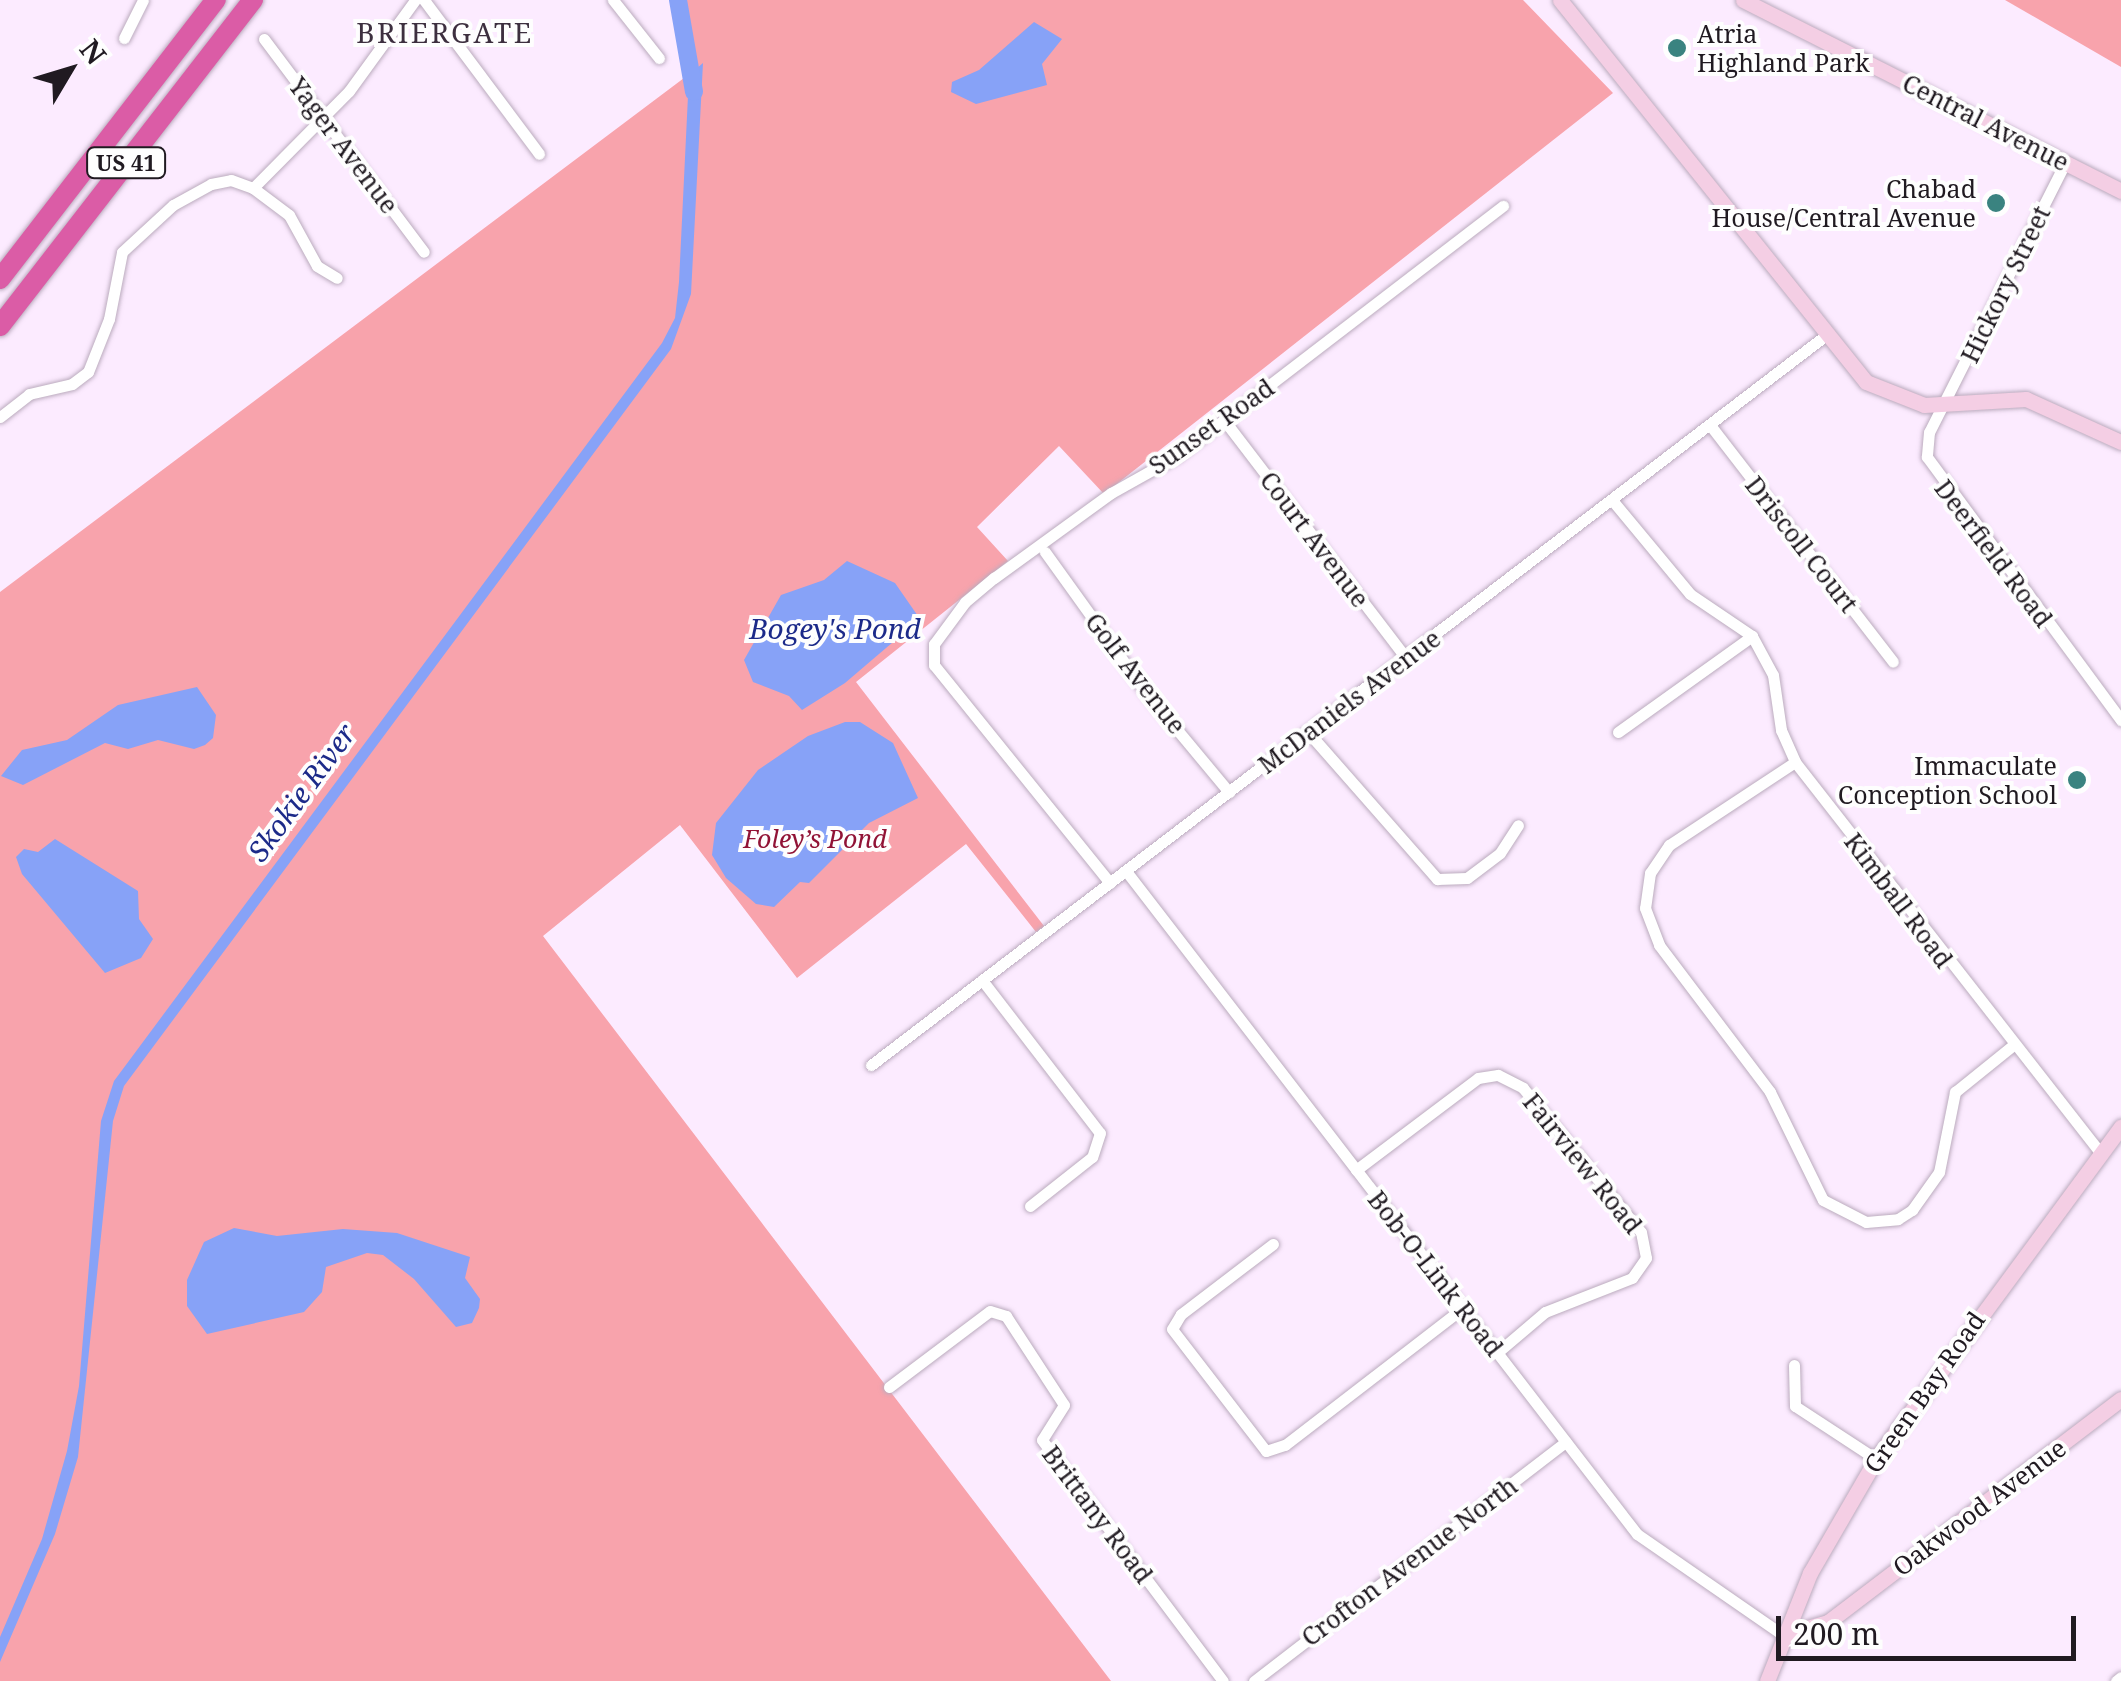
<!DOCTYPE html>
<html>
<head>
<meta charset="utf-8">
<style>
	body { margin:0 }
	#map { position:relative; width:2121px; height:1681px; overflow:hidden; background:#fcebff; font-family:"Noto Serif",serif }
	div>[style] { position:absolute }
	[style*='--x'] { left:calc(var(--x)*1px); top:calc(var(--y)*1px); width:calc(var(--w)*1px); rotate:calc(var(--a)*1deg) }
	.green>* { inset:0; background:#f8a3ac }
	.water>* { inset:0; background:#87a2f7 }
	.river>* { height:18px; margin:-9px; padding:0 9px; transform-origin:9px; border-radius:9px; background:#87a2f7 }
	.roads { filter:drop-shadow(0 0 2px #bbabbe) drop-shadow(0 0 2px #bbabbe) }
	.street>* { height:11px; margin:-5.5px; padding:0 5.5px; transform-origin:5.5px; border-radius:5.5px; background:#fff }
	.secondary>* { height:15px; margin:-7.5px; padding:0 7.5px; transform-origin:7.5px; border-radius:7.5px; background:#f4cee4 }
	.highway>* { height:20px; margin:-10px; padding:0 10px; transform-origin:10px; border-radius:10px; background:#db5ca6 }
	.dots>* { width:28px; height:28px; translate:-50% -50%; box-sizing:border-box; border:5px solid #fefefe; border-radius:50% }
	span { translate:-50% -50%; white-space:nowrap; text-align:center; line-height:1.15; -webkit-text-stroke:8px #fefefe; paint-order:stroke }
	.shield-label span { padding:2px 8px; background:#fefefe; border:2px solid; border-radius:8px; -webkit-text-stroke-width:0 }
	.shield-label { font-size:22px; color:#201a21; font-weight:700 }
	.poi-label { font-size:25px; color:#201a21 }
	.left { translate:0 -50%; text-align:left }
	.right { translate:-100% -50%; text-align:right }
	.street-label { font-size:25px; color:#201a21 }
	.park-label { font-size:25px; color:#911336; font-style:italic }
	.neighbourhood-label { font-size:28px; color:#3d2f3f; letter-spacing:2.5px }
	.water-label { font-size:28px; color:#1c2a89; font-style:italic }
	.north { position:absolute; left:20px; top:20px; width:100px; height:100px; -webkit-text-stroke:8px #fefefe; paint-order:stroke; rotate:52deg; font-size:28px; font-weight:700; line-height:40px; text-align:center; color:#201a21 }
	.north::after { content:''; display:block; margin:auto; width:35px; height:45px; background:#201a21; clip-path:polygon(50% 0,100% 100%,50% 72%,0 100%) }
	.scale { position:absolute; left:1776px; top:1616px; width:300px; height:45px; box-sizing:border-box; border:5px solid #201a21; border-top:0; padding-left:12px; font-size:30px; line-height:35px; white-space:nowrap; color:#201a21; -webkit-text-stroke:8px #fefefe; paint-order:stroke }
</style>
</head>
<body>
<div id="map">
	<div class="green">
		<div style="clip-path:polygon(686px 0,1523px 0,1613px 93px,1104px 494px,1059px 446px,977px 527px,1008px 561px,856px 682px,1044px 926px,1036px 932px,966px 844px,797px 978px,680px 825px,543px 936px,1111px 1681px,0 1681px,0 592px,688px 75px)"></div>
		<div style="clip-path:polygon(2005px 0,2121px 0,2121px 67px)"></div>
	</div>
	<div class="water">
		<div style="clip-path:polygon(1034px 22px,1062px 39px,1042px 64px,1047px 85px,976px 104px,951px 92px,952px 82px,979px 70px)"></div>
		<div style="clip-path:polygon(703px 63px,691px 294px,671px 349px,124px 1086px,113px 1121px,78px 1457px,55px 1534px,0 1662px,0 1637px,42px 1539px,67px 1451px,79px 1386px,101px 1121px,114px 1081px,662px 343px,675px 318px,679px 282px,689px 75px)"></div>
		<div style="clip-path:polygon(847px 561px,895px 583px,920px 619px,845px 683px,802px 710px,789px 696px,753px 682px,744px 660px,781px 595px,824px 580px)"></div>
		<div style="clip-path:polygon(197px 687px,216px 715px,213px 738px,205px 745px,194px 749px,158px 740px,128px 749px,105px 743px,23px 785px,1px 776px,22px 750px,67px 740px,118px 705px)"></div>
		<div style="clip-path:polygon(845px 722px,860px 722px,893px 743px,918px 798px,869px 823px,809px 883px,800px 882px,774px 907px,756px 904px,726px 878px,712px 855px,716px 823px,758px 770px,808px 736px)"></div>
		<div style="clip-path:polygon(55px 839px,138px 891px,139px 919px,153px 939px,141px 958px,105px 973px,22px 874px,16px 857px,24px 849px,38px 852px)"></div>
		<div style="clip-path:polygon(234px 1228px,277px 1236px,343px 1229px,397px 1233px,470px 1257px,465px 1278px,480px 1299px,479px 1308px,472px 1323px,456px 1327px,414px 1279px,383px 1255px,367px 1253px,326px 1267px,322px 1292px,304px 1312px,207px 1334px,187px 1306px,187px 1280px,204px 1242px)"></div>
	</div>
	<div class="river">
		<div style="--x:678;--y:0;--w:93;--a:80.1"></div>
	</div>
	<div class="roads">
		<div class="street">
			<div style="--x:424;--y:0;--w:192;--a:53.2"></div>
			<div style="--x:613;--y:0;--w:74;--a:51.6"></div>
			<div style="--x:124;--y:38;--w:42;--a:-63.4"></div>
			<div style="--x:264;--y:39;--w:266;--a:53.1"></div>
			<div style="--x:2065;--y:163;--w:301;--a:116.8"></div>
			<div style="--x:1929;--y:432;--w:25;--a:95"></div>
			<div style="--x:1927;--y:457;--w:327;--a:53.6"></div>
			<div style="--x:253;--y:188;--w:136;--a:-45.3"></div>
			<div style="--x:349;--y:91;--w:112;--a:-54"></div>
			<div style="--x:0;--y:417;--w:37;--a:-38"></div>
			<div style="--x:29;--y:394;--w:44;--a:-13.1"></div>
			<div style="--x:72;--y:384;--w:20;--a:-37"></div>
			<div style="--x:88;--y:372;--w:57;--a:-68.4"></div>
			<div style="--x:109;--y:319;--w:68;--a:-79"></div>
			<div style="--x:122;--y:252;--w:69;--a:-42.7"></div>
			<div style="--x:173;--y:205;--w:43;--a:-28.9"></div>
			<div style="--x:211;--y:184;--w:20;--a:-11"></div>
			<div style="--x:231;--y:180;--w:23;--a:20"></div>
			<div style="--x:253;--y:188;--w:45;--a:36.9"></div>
			<div style="--x:289;--y:215;--w:58;--a:61.2"></div>
			<div style="--x:317;--y:266;--w:23;--a:31"></div>
			<div style="--x:1224;--y:420;--w:300;--a:52.6"></div>
			<div style="--x:1710;--y:425;--w:299;--a:52.3"></div>
			<div style="--x:1612;--y:500;--w:122;--a:50.3"></div>
			<div style="--x:1690;--y:594;--w:75;--a:34.1"></div>
			<div style="--x:1752;--y:636;--w:44;--a:61.7"></div>
			<div style="--x:1773;--y:675;--w:56;--a:81.7"></div>
			<div style="--x:1781;--y:730;--w:35;--a:66"></div>
			<div style="--x:1795;--y:762;--w:497;--a:52"></div>
			<div style="--x:1045;--y:552;--w:170;--a:54.3"></div>
			<div style="--x:1144;--y:690;--w:133;--a:50.2"></div>
			<div style="--x:1308;--y:732;--w:196;--a:48.7"></div>
			<div style="--x:1437;--y:879;--w:30;--a:-2"></div>
			<div style="--x:1467;--y:878;--w:41;--a:-37.1"></div>
			<div style="--x:1500;--y:853;--w:33;--a:-57"></div>
			<div style="--x:1618;--y:732;--w:165;--a:-35.6"></div>
			<div style="--x:1795;--y:762;--w:151;--a:146.6"></div>
			<div style="--x:1669;--y:845;--w:34;--a:124"></div>
			<div style="--x:1650;--y:873;--w:35;--a:98"></div>
			<div style="--x:1645;--y:908;--w:40;--a:69"></div>
			<div style="--x:1659;--y:945;--w:184;--a:52.9"></div>
			<div style="--x:1770;--y:1092;--w:120;--a:63.9"></div>
			<div style="--x:1823;--y:1200;--w:48;--a:27.1"></div>
			<div style="--x:1866;--y:1222;--w:32;--a:-5"></div>
			<div style="--x:1898;--y:1219;--w:17;--a:-33"></div>
			<div style="--x:1912;--y:1210;--w:47;--a:-54.6"></div>
			<div style="--x:1939;--y:1172;--w:82;--a:-78.7"></div>
			<div style="--x:1955;--y:1092;--w:73;--a:-38.9"></div>
			<div style="--x:1126;--y:871;--w:837;--a:52.38"></div>
			<div style="--x:1637;--y:1534;--w:178;--a:34.7"></div>
			<div style="--x:1110;--y:883;--w:280;--a:-128.9"></div>
			<div style="--x:934;--y:665;--w:21;--a:-90"></div>
			<div style="--x:934;--y:644;--w:52;--a:-53.6"></div>
			<div style="--x:965;--y:602;--w:38;--a:-40"></div>
			<div style="--x:994;--y:578;--w:145;--a:-36"></div>
			<div style="--x:1111;--y:493;--w:76;--a:-29.3"></div>
			<div style="--x:1177;--y:456;--w:411;--a:-37.5"></div>
			<div style="--x:982;--y:980;--w:193;--a:52.4"></div>
			<div style="--x:1100;--y:1133;--w:25;--a:108"></div>
			<div style="--x:1092;--y:1157;--w:79;--a:141.7"></div>
			<div style="--x:871;--y:1065;--w:1202;--a:-37.39"></div>
			<div style="--x:1356;--y:1170;--w:153;--a:-37"></div>
			<div style="--x:1478;--y:1078;--w:20;--a:-9"></div>
			<div style="--x:1498;--y:1075;--w:28;--a:27"></div>
			<div style="--x:1523;--y:1088;--w:186;--a:50.7"></div>
			<div style="--x:1641;--y:1232;--w:26;--a:79"></div>
			<div style="--x:1646;--y:1258;--w:24;--a:125"></div>
			<div style="--x:1632;--y:1278;--w:93;--a:158.7"></div>
			<div style="--x:1545;--y:1312;--w:62;--a:139.6"></div>
			<div style="--x:1273;--y:1244;--w:116;--a:142.7"></div>
			<div style="--x:1181;--y:1314;--w:17;--a:121"></div>
			<div style="--x:1172;--y:1329;--w:154;--a:52.4"></div>
			<div style="--x:1266;--y:1451;--w:20;--a:-18"></div>
			<div style="--x:1285;--y:1445;--w:225;--a:-37.6"></div>
			<div style="--x:1794;--y:1365;--w:41;--a:88.6"></div>
			<div style="--x:1795;--y:1406;--w:97;--a:33.2"></div>
			<div style="--x:889;--y:1387;--w:126;--a:-37"></div>
			<div style="--x:990;--y:1311;--w:17;--a:17"></div>
			<div style="--x:1006;--y:1316;--w:106;--a:56.9"></div>
			<div style="--x:1064;--y:1405;--w:41;--a:122.2"></div>
			<div style="--x:1042;--y:1440;--w:301;--a:53.1"></div>
			<div style="--x:1254;--y:1681;--w:393;--a:-37.5"></div>
			<div style="--x:2116;--y:1681;--w:6;--a:-39"></div>
		</div>
		<div class="secondary">
			<div style="--x:1560;--y:0;--w:489;--a:51.3"></div>
			<div style="--x:1866;--y:382;--w:62;--a:21.6"></div>
			<div style="--x:1924;--y:405;--w:102;--a:-3.4"></div>
			<div style="--x:2026;--y:399;--w:104;--a:24.4"></div>
			<div style="--x:1743;--y:0;--w:424;--a:26.8"></div>
			<div style="--x:1783;--y:1635;--w:47;--a:-16.1"></div>
			<div style="--x:1828;--y:1622;--w:368;--a:-37.3"></div>
			<div style="--x:1767;--y:1681;--w:116;--a:-68.3"></div>
			<div style="--x:1810;--y:1573;--w:132;--a:-59.9"></div>
			<div style="--x:1876;--y:1459;--w:413;--a:-53.6"></div>
		</div>
		<div class="highway">
			<div style="--x:0;--y:279;--w:353;--a:-52.3"></div>
			<div style="--x:0;--y:326;--w:413;--a:-52.2"></div>
		</div>
	</div>
	<div class="dots">
		<div style="left:1677px;top:48px;background:#3a8380"></div>
		<div style="left:1996px;top:203px;background:#3a8380"></div>
		<div style="left:2077px;top:780px;background:#3a8380"></div>
	</div>
	<div class="shield-label">
		<span style="left:126px;top:163px">US 41</span>
	</div>
	<div class="poi-label">
		<span class="left" style="left:1697px;top:48px">Atria<br>Highland Park</span>
		<span class="right" style="left:1976px;top:203px">Chabad<br>House/Central Avenue</span>
		<span class="right" style="left:2057px;top:780px">Immaculate<br>Conception School</span>
	</div>
	<div class="street-label">
		<span style="left:1986px;top:122px;rotate:27deg">Central Avenue</span>
		<span style="left:344px;top:145px;rotate:53deg">Yager Avenue</span>
		<span style="left:2005px;top:284px;rotate:-64deg">Hickory Street</span>
		<span style="left:1211px;top:426px;rotate:-35deg">Sunset Road</span>
		<span style="left:1315px;top:539px;rotate:53deg">Court Avenue</span>
		<span style="left:1802px;top:544px;rotate:52deg">Driscoll Court</span>
		<span style="left:1994px;top:553px;rotate:53deg">Deerfield Road</span>
		<span style="left:1136px;top:673px;rotate:52deg">Golf Avenue</span>
		<span style="left:1349px;top:701px;rotate:-37deg">McDaniels Avenue</span>
		<span style="left:1899px;top:900px;rotate:53deg">Kimball Road</span>
		<span style="left:1583px;top:1163px;rotate:51deg">Fairview Road</span>
		<span style="left:1436px;top:1273px;rotate:52deg">Bob-O-Link Road</span>
		<span style="left:1924px;top:1392px;rotate:-55deg">Green Bay Road</span>
		<span style="left:1979px;top:1507px;rotate:-37deg">Oakwood Avenue</span>
		<span style="left:1098px;top:1514px;rotate:53deg">Brittany Road</span>
		<span style="left:1409px;top:1561px;rotate:-37deg">Crofton Avenue North</span>
	</div>
	<div class="park-label">
		<span style="left:815px;top:838px">Foley’s Pond</span>
	</div>
	<div class="neighbourhood-label">
		<span style="left:445px;top:32px">BRIERGATE</span>
	</div>
	<div class="water-label">
		<span style="left:835px;top:628px">Bogey's Pond</span>
		<span style="left:301px;top:792px;rotate:-54deg">Skokie River</span>
	</div>
	<div class="north">N</div>
	<div class="scale">200 m</div>
</div>
</body>
</html>
